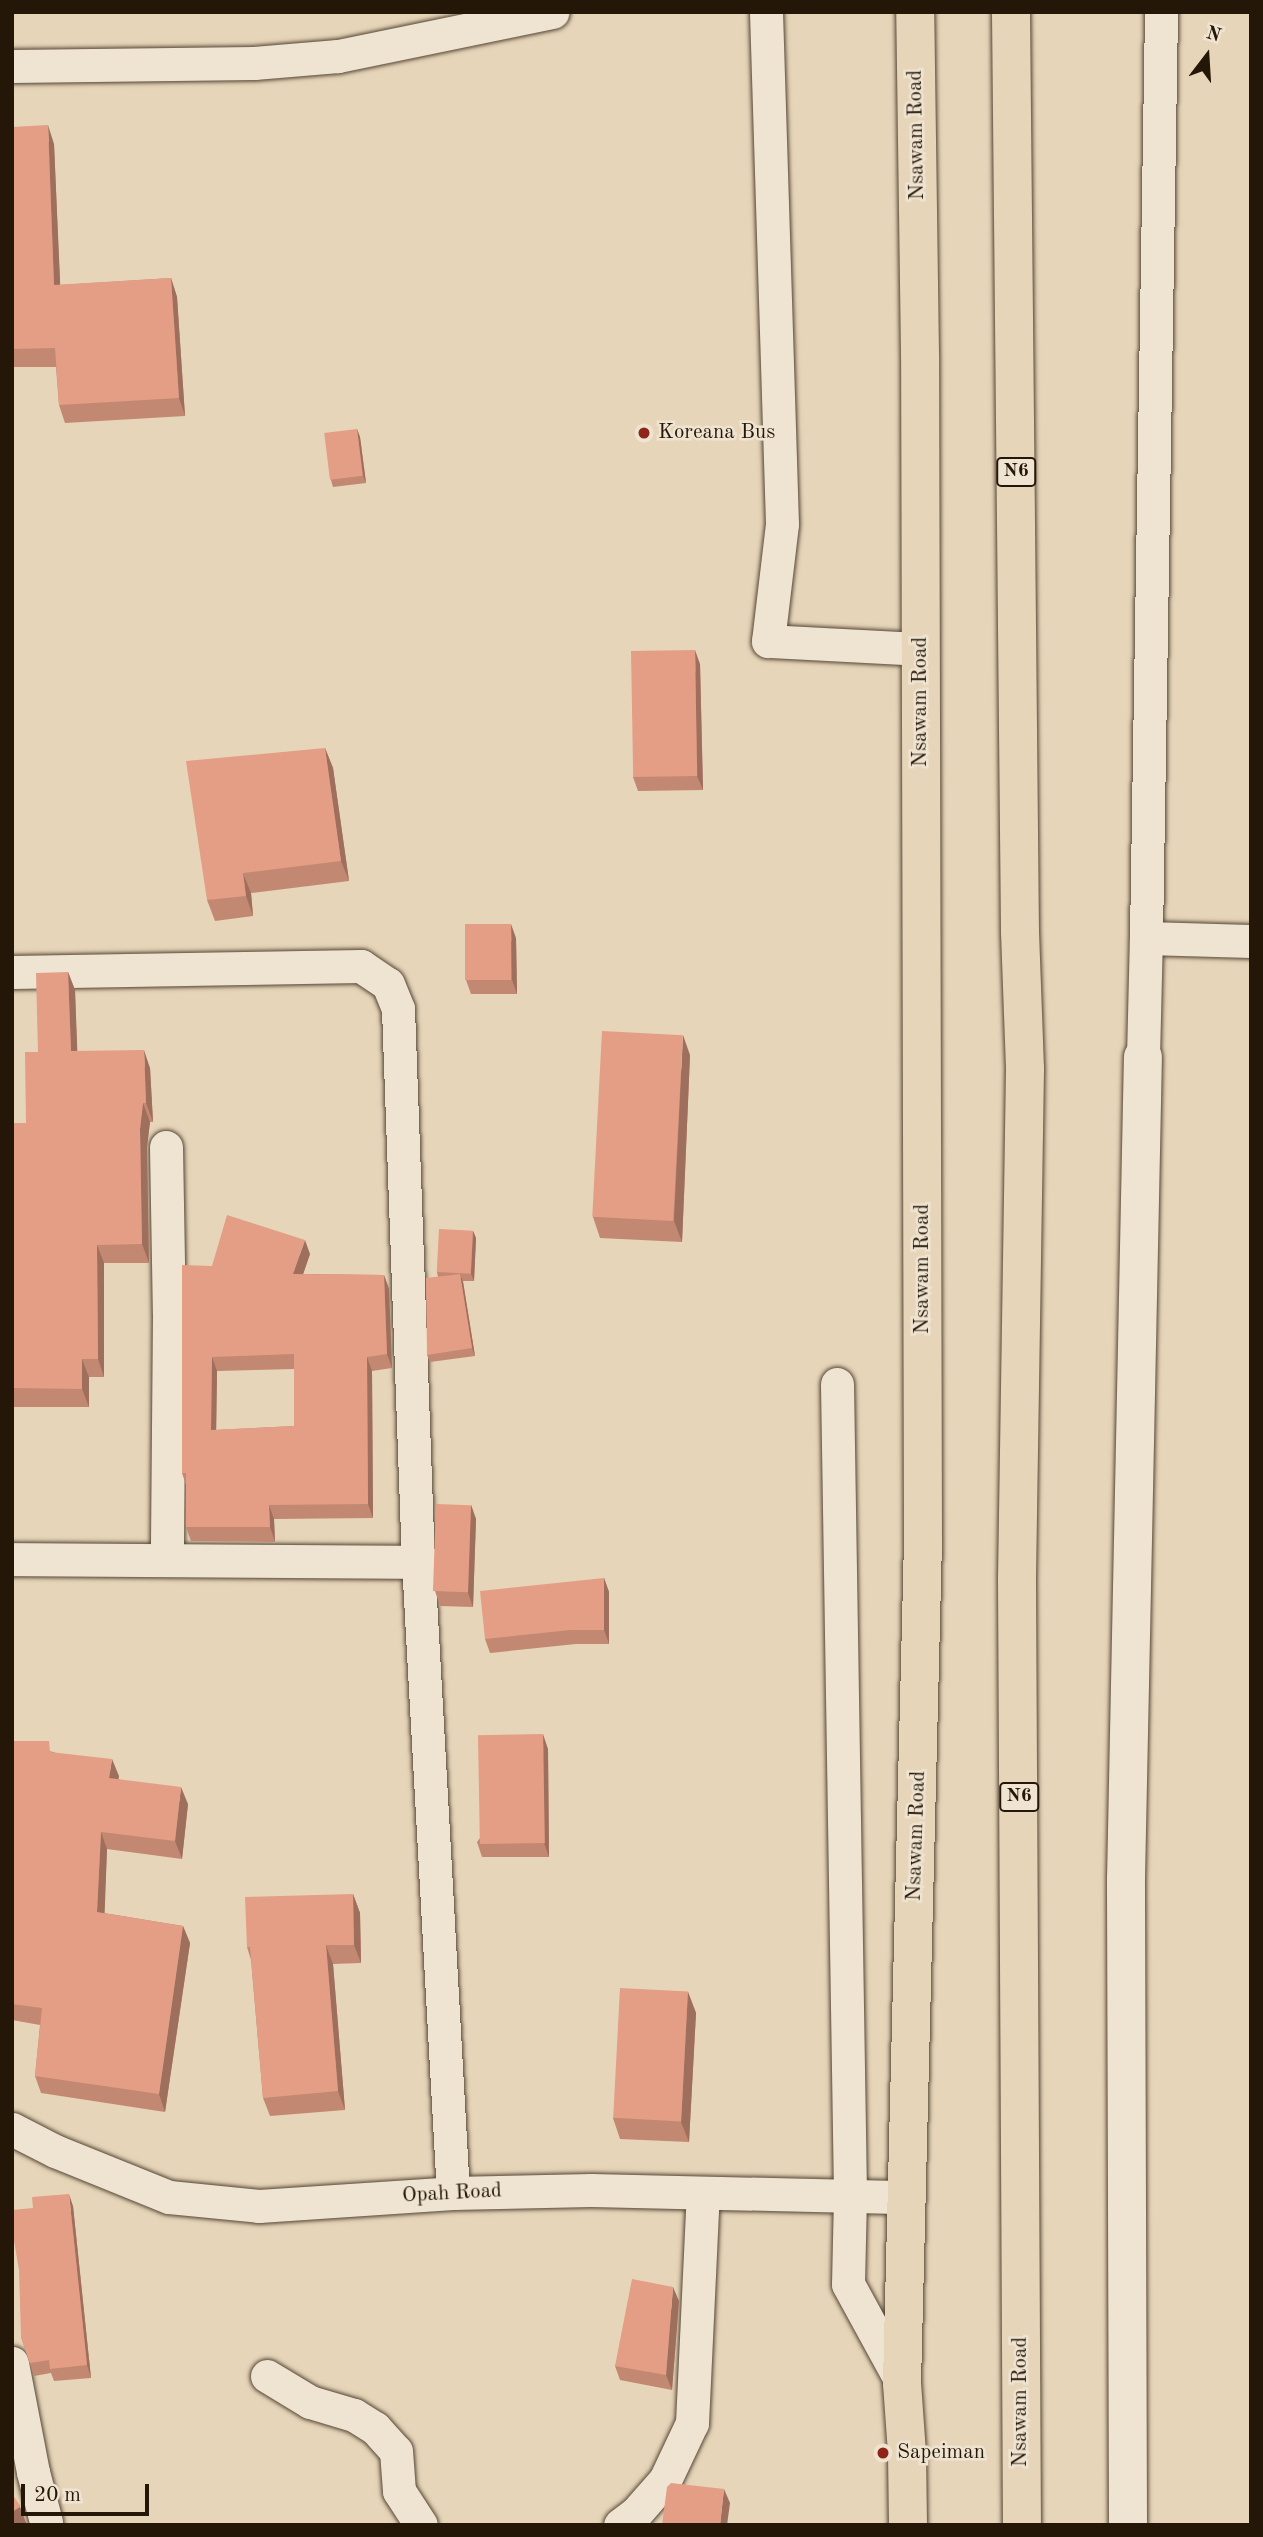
<!DOCTYPE html>
<html>
<head>
<meta charset="utf-8">
<style>
	body { margin:0 }
	#map { position:relative; width:1263px; height:2537px; overflow:hidden; background:#e6d5b9; font-family:"Old Standard TT",serif }
	div>[style] { position:absolute }
	[style*='--x'] { left:calc(var(--x)*1px); top:calc(var(--y)*1px); width:calc(var(--w)*1px); rotate:calc(var(--a)*1deg) }
	.roads { filter:drop-shadow(0 0 2px #554634) drop-shadow(0 0 2px #554634) }
	.minor>* { height:33px; margin:-16.5px; padding:0 16.5px; transform-origin:16.5px; border-radius:16.5px; background:#efe4d2 }
	.secondary>* { height:38px; margin:-19px; padding:0 19px; transform-origin:19px; border-radius:19px; background:#efe4d2 }
	.trunk>* { height:38px; margin:-19px; padding:0 19px; transform-origin:19px; border-radius:19px; background:#e6d5b9 }
	.wall>* { inset:0; background:#c38872 }
	.shaded-wall>* { inset:0; background:#9f6f5d }
	.building>* { inset:0; background:#e39e85; transform-origin:0 0 }
	.dots>* { width:19px; height:19px; translate:-50% -50%; box-sizing:border-box; border:4px solid #efe4d2; border-radius:50% }
	span { translate:-50% -50%; white-space:nowrap; text-align:center; line-height:1.15; -webkit-text-stroke:5px #efe4d2; paint-order:stroke }
	.shield-label span { padding:2px 5px; background:#efe4d2; border:2px solid; border-radius:5px; -webkit-text-stroke-width:0 }
	.shield-label { font-size:19px; color:#251708; font-weight:700 }
	.street-label { font-size:21px; color:#251708 }
	.poi-label { font-size:21px; color:#251708 }
	.left { translate:0 -50%; text-align:left }
	.frame { position:absolute; inset:0; border:14px solid #251708; pointer-events:none }
	.north { position:absolute; left:1172px; top:21px; width:70px; height:70px; -webkit-text-stroke:5px #efe4d2; paint-order:stroke; rotate:17deg; font-size:19px; font-weight:700; line-height:28px; text-align:center; color:#251708 }
	.north::after { content:''; display:block; margin:auto; width:24px; height:32px; background:#251708; clip-path:polygon(50% 0,100% 100%,50% 72%,0 100%) }
	.scale { position:absolute; left:21px; top:2484px; width:128px; height:32px; box-sizing:border-box; border:4px solid #251708; border-top:0; padding-left:9px; font-size:21px; line-height:24px; white-space:nowrap; color:#251708; -webkit-text-stroke:5px #efe4d2; paint-order:stroke }
</style>
</head>
<body>
<div id="map">
	<div class="roads">
		<div class="minor">
			<div style="--x:766;--y:12;--w:512;--a:88.21"></div>
			<div style="--x:782;--y:524;--w:118;--a:96.8"></div>
			<div style="--x:768;--y:641;--w:153;--a:3"></div>
			<div style="--x:1161;--y:12;--w:926;--a:90.93"></div>
			<div style="--x:1146;--y:938;--w:105;--a:1.6"></div>
			<div style="--x:12;--y:66;--w:242;--a:-0.7"></div>
			<div style="--x:254;--y:63;--w:84;--a:-4.8"></div>
			<div style="--x:338;--y:56;--w:219;--a:-11.6"></div>
			<div style="--x:12;--y:972;--w:349;--a:-1"></div>
			<div style="--x:361;--y:966;--w:32;--a:34"></div>
			<div style="--x:388;--y:984;--w:27;--a:68"></div>
			<div style="--x:398;--y:1009;--w:553;--a:87.93"></div>
			<div style="--x:418;--y:1562;--w:632;--a:86.83"></div>
			<div style="--x:1143;--y:1057;--w:119;--a:-88.6"></div>
			<div style="--x:166;--y:1147;--w:166;--a:89"></div>
			<div style="--x:169;--y:1313;--w:247;--a:90.5"></div>
			<div style="--x:837;--y:1384;--w:812;--a:89.08"></div>
			<div style="--x:850;--y:2196;--w:88;--a:91.3"></div>
			<div style="--x:848;--y:2284;--w:113;--a:61.4"></div>
			<div style="--x:12;--y:1559;--w:406;--a:0.4"></div>
			<div style="--x:12;--y:2129;--w:48;--a:27.1"></div>
			<div style="--x:55;--y:2151;--w:123;--a:22"></div>
			<div style="--x:169;--y:2197;--w:90;--a:5.7"></div>
			<div style="--x:259;--y:2206;--w:194;--a:-3.8"></div>
			<div style="--x:453;--y:2193;--w:138;--a:-1.2"></div>
			<div style="--x:591;--y:2190;--w:317;--a:1.3"></div>
			<div style="--x:12;--y:2363;--w:111;--a:79.1"></div>
			<div style="--x:33;--y:2472;--w:52;--a:75.4"></div>
			<div style="--x:267;--y:2376;--w:50;--a:31.2"></div>
			<div style="--x:310;--y:2402;--w:46;--a:16.5"></div>
			<div style="--x:354;--y:2415;--w:25;--a:32"></div>
			<div style="--x:375;--y:2428;--w:31;--a:48"></div>
			<div style="--x:396;--y:2451;--w:40;--a:85.7"></div>
			<div style="--x:399;--y:2491;--w:40;--a:57.1"></div>
			<div style="--x:620;--y:2525;--w:20;--a:-37"></div>
			<div style="--x:636;--y:2513;--w:44;--a:-48.7"></div>
			<div style="--x:665;--y:2480;--w:63;--a:-64.7"></div>
			<div style="--x:692;--y:2423;--w:230;--a:-87.3"></div>
		</div>
		<div class="secondary">
			<div style="--x:1128;--y:2525;--w:646;--a:-90.18"></div>
			<div style="--x:1126;--y:1879;--w:822;--a:-88.82"></div>
		</div>
		<div class="trunk">
			<div style="--x:1011;--y:12;--w:920;--a:89.44"></div>
			<div style="--x:1020;--y:932;--w:137;--a:87.9"></div>
			<div style="--x:1025;--y:1069;--w:510;--a:90.9"></div>
			<div style="--x:1017;--y:1579;--w:946;--a:89.7"></div>
			<div style="--x:908;--y:2525;--w:72;--a:-90.8"></div>
			<div style="--x:907;--y:2453;--w:70;--a:-94.1"></div>
			<div style="--x:902;--y:2383;--w:841;--a:-88.57"></div>
			<div style="--x:923;--y:1542;--w:1188;--a:-90.14"></div>
			<div style="--x:920;--y:354;--w:342;--a:-90.8"></div>
		</div>
	</div>
	<div class="wall">
		<div style="clip-path:polygon(12px 127px,54px 144px,60px 285px,171px 278px,177px 297px,185px 416px,65px 423px,59px 405px,56px 367px,12px 367px)"></div>
		<div style="clip-path:polygon(357px 429px,360px 437px,366px 483px,333px 487px,331px 480px)"></div>
		<div style="clip-path:polygon(700px 664px,703px 790px,638px 791px,633px 777px)"></div>
		<div style="clip-path:polygon(325px 748px,333px 768px,349px 881px,251px 893px,253px 916px,215px 921px,207px 900px)"></div>
		<div style="clip-path:polygon(516px 938px,517px 994px,471px 994px,466px 980px)"></div>
		<div style="clip-path:polygon(68px 972px,75px 990px,77px 1051px,150px 1068px,153px 1122px,150px 1122px,147px 1147px,149px 1263px,104px 1263px,104px 1377px,89px 1377px,89px 1407px,12px 1407px,12px 1123px,26px 1123px,38px 1052px)"></div>
		<div style="clip-path:polygon(690px 1055px,682px 1242px,600px 1238px,593px 1217px)"></div>
		<div style="clip-path:polygon(473px 1231px,476px 1238px,474px 1281px,463px 1281px,475px 1356px,430px 1362px,427px 1355px,438px 1277px,437px 1272px)"></div>
		<div style="clip-path:polygon(evenodd,310px 1254px,303px 1274px,384px 1275px,389px 1289px,392px 1368px,372px 1371px,373px 1518px,274px 1519px,275px 1542px,191px 1541px,186px 1527px,186px 1485px,182px 1473px,212px 1266px,310px 1254px,294px 1369px,294px 1426px,216px 1430px,217px 1371px,294px 1369px)"></div>
		<div style="clip-path:polygon(471px 1505px,476px 1519px,473px 1607px,440px 1606px,435px 1591px)"></div>
		<div style="clip-path:polygon(604px 1578px,609px 1592px,609px 1644px,576px 1644px,490px 1653px,485px 1639px)"></div>
		<div style="clip-path:polygon(12px 1741px,53px 1752px,119px 1776px,118px 1779px,188px 1804px,182px 1859px,107px 1849px,104px 1913px,183px 1926px,190px 1943px,165px 2112px,41px 2093px,35px 2076px,40px 2025px,12px 2020px)"></div>
		<div style="clip-path:polygon(548px 1749px,549px 1857px,482px 1857px,477px 1842px)"></div>
		<div style="clip-path:polygon(353px 1894px,360px 1913px,361px 1963px,333px 1964px,345px 2110px,270px 2116px,263px 2098px,251px 1960px,247px 1947px)"></div>
		<div style="clip-path:polygon(688px 1992px,696px 2013px,689px 2142px,620px 2139px,613px 2118px)"></div>
		<div style="clip-path:polygon(73px 2206px,91px 2378px,54px 2381px,51px 2373px,34px 2376px,21px 2337px)"></div>
		<div style="clip-path:polygon(679px 2301px,672px 2390px,620px 2380px,615px 2366px)"></div>
	</div>
	<div class="shaded-wall">
		<div style="clip-path:polygon(48px 125px,54px 144px,61px 303px,54px 285px)"></div>
		<div style="clip-path:polygon(171px 278px,177px 297px,185px 416px,179px 398px)"></div>
		<div style="clip-path:polygon(357px 429px,360px 437px,366px 483px,363px 476px)"></div>
		<div style="clip-path:polygon(695px 650px,700px 664px,703px 790px,697px 776px)"></div>
		<div style="clip-path:polygon(325px 748px,333px 768px,349px 881px,341px 861px)"></div>
		<div style="clip-path:polygon(243px 873px,251px 893px,253px 916px,246px 896px)"></div>
		<div style="clip-path:polygon(511px 924px,516px 938px,517px 994px,512px 980px)"></div>
		<div style="clip-path:polygon(68px 972px,75px 990px,78px 1069px,71px 1051px)"></div>
		<div style="clip-path:polygon(683px 1035px,690px 1055px,682px 1242px,674px 1221px)"></div>
		<div style="clip-path:polygon(144px 1050px,150px 1068px,153px 1122px,146px 1103px)"></div>
		<div style="clip-path:polygon(143px 1103px,150px 1122px,147px 1147px,149px 1263px,142px 1244px,140px 1129px)"></div>
		<div style="clip-path:polygon(473px 1231px,476px 1238px,474px 1281px,471px 1274px)"></div>
		<div style="clip-path:polygon(305px 1240px,310px 1254px,298px 1289px,293px 1274px)"></div>
		<div style="clip-path:polygon(97px 1245px,104px 1263px,104px 1377px,98px 1359px)"></div>
		<div style="clip-path:polygon(460px 1274px,463px 1282px,475px 1356px,472px 1348px)"></div>
		<div style="clip-path:polygon(384px 1275px,389px 1289px,392px 1368px,387px 1354px)"></div>
		<div style="clip-path:polygon(212px 1357px,217px 1371px,216px 1444px,211px 1430px)"></div>
		<div style="clip-path:polygon(367px 1357px,372px 1371px,373px 1518px,368px 1504px)"></div>
		<div style="clip-path:polygon(82px 1359px,89px 1377px,89px 1407px,82px 1389px)"></div>
		<div style="clip-path:polygon(269px 1505px,274px 1519px,275px 1542px,270px 1527px)"></div>
		<div style="clip-path:polygon(471px 1505px,476px 1519px,473px 1607px,468px 1593px)"></div>
		<div style="clip-path:polygon(604px 1578px,609px 1592px,609px 1644px,604px 1630px)"></div>
		<div style="clip-path:polygon(543px 1734px,548px 1749px,549px 1857px,544px 1843px)"></div>
		<div style="clip-path:polygon(112px 1759px,119px 1776px,116px 1796px,109px 1778px)"></div>
		<div style="clip-path:polygon(181px 1787px,188px 1804px,182px 1859px,175px 1841px)"></div>
		<div style="clip-path:polygon(101px 1832px,107px 1849px,104px 1930px,97px 1912px)"></div>
		<div style="clip-path:polygon(353px 1894px,360px 1913px,361px 1963px,354px 1945px)"></div>
		<div style="clip-path:polygon(183px 1926px,190px 1943px,165px 2112px,159px 2094px)"></div>
		<div style="clip-path:polygon(326px 1945px,333px 1964px,345px 2110px,338px 2091px)"></div>
		<div style="clip-path:polygon(688px 1992px,696px 2013px,689px 2142px,681px 2122px)"></div>
		<div style="clip-path:polygon(69px 2194px,73px 2206px,91px 2378px,87px 2365px)"></div>
		<div style="clip-path:polygon(673px 2287px,679px 2301px,672px 2390px,666px 2375px)"></div>
		<div style="clip-path:polygon(724px 2489px,730px 2503px,727px 2525px,720px 2525px)"></div>
		<div style="clip-path:polygon(19px 2504px,27px 2525px,12px 2525px,12px 2512px)"></div>
	</div>
	<div class="building">
		<div style="clip-path:polygon(48px 125px,54px 285px,171px 278px,179px 398px,59px 405px,55px 348px,12px 349px,12px 127px)"></div>
		<div style="left:357px;top:429px;width:47px;height:33px;rotate:83deg"></div>
		<div style="left:695px;top:650px;width:126px;height:64px;rotate:89deg"></div>
		<div style="clip-path:polygon(325px 748px,341px 861px,243px 873px,246px 896px,207px 900px,186px 761px)"></div>
		<div style="left:465px;top:924px;width:46px;height:56px"></div>
		<div style="clip-path:polygon(68px 972px,71px 1051px,144px 1050px,146px 1103px,143px 1103px,140px 1129px,142px 1244px,97px 1245px,98px 1359px,82px 1359px,82px 1389px,12px 1388px,12px 1123px,26px 1123px,25px 1052px,38px 1052px,36px 973px)"></div>
		<div style="left:602px;top:1031px;width:81px;height:186px;rotate:3deg"></div>
		<div style="clip-path:polygon(evenodd,227px 1215px,305px 1240px,293px 1274px,384px 1275px,387px 1354px,367px 1357px,368px 1504px,269px 1505px,270px 1527px,186px 1527px,186px 1473px,182px 1473px,182px 1265px,212px 1266px,227px 1215px,294px 1354px,294px 1426px,211px 1430px,212px 1357px,294px 1354px)"></div>
		<div style="left:439px;top:1229px;width:34px;height:43px;rotate:3deg"></div>
		<div style="clip-path:polygon(460px 1274px,472px 1348px,427px 1355px,426px 1278px)"></div>
		<div style="left:436px;top:1504px;width:35px;height:87px;rotate:2deg"></div>
		<div style="clip-path:polygon(604px 1578px,604px 1630px,570px 1630px,485px 1639px,480px 1591px)"></div>
		<div style="left:543px;top:1734px;width:109px;height:65px;rotate:89deg"></div>
		<div style="clip-path:polygon(12px 1741px,49px 1741px,50px 1752px,112px 1759px,109px 1778px,181px 1787px,175px 1841px,101px 1832px,97px 1912px,183px 1926px,159px 2094px,35px 2076px,42px 2008px,12px 2004px)"></div>
		<div style="clip-path:polygon(353px 1894px,354px 1945px,326px 1945px,338px 2091px,263px 2098px,250px 1947px,247px 1947px,245px 1897px)"></div>
		<div style="left:620px;top:1988px;width:68px;height:130px;rotate:3deg"></div>
		<div style="clip-path:polygon(69px 2194px,87px 2365px,50px 2369px,49px 2360px,30px 2363px,21px 2337px,19px 2270px,12px 2229px,12px 2210px,33px 2208px,32px 2197px)"></div>
		<div style="clip-path:polygon(632px 2279px,673px 2287px,666px 2375px,615px 2366px)"></div>
		<div style="clip-path:polygon(671px 2483px,724px 2489px,720px 2525px,662px 2525px,667px 2487px)"></div>
		<div style="clip-path:polygon(12px 2494px,19px 2504px,20px 2507px,12px 2512px)"></div>
	</div>
	<div class="dots">
		<div style="left:644px;top:433px;background:#8f2418"></div>
		<div style="left:883px;top:2453px;background:#8f2418"></div>
	</div>
	<div class="shield-label">
		<span style="left:1016px;top:472px">N6</span>
		<span style="left:1019px;top:1797px">N6</span>
	</div>
	<div class="street-label">
		<span style="left:917px;top:135px;rotate:-91deg">Nsawam Road</span>
		<span style="left:921px;top:702px;rotate:-90deg">Nsawam Road</span>
		<span style="left:923px;top:1269px;rotate:-90deg">Nsawam Road</span>
		<span style="left:917px;top:1836px;rotate:-88deg">Nsawam Road</span>
		<span style="left:452px;top:2194px;rotate:-3deg">Opah Road</span>
		<span style="left:1021px;top:2402px;rotate:-90deg">Nsawam Road</span>
	</div>
	<div class="poi-label">
		<span class="left" style="left:658px;top:433px">Koreana Bus</span>
		<span class="left" style="left:897px;top:2453px">Sapeiman</span>
	</div>
	<div class="frame"></div>
	<div class="north">N</div>
	<div class="scale">20 m</div>
</div>
</body>
</html>
